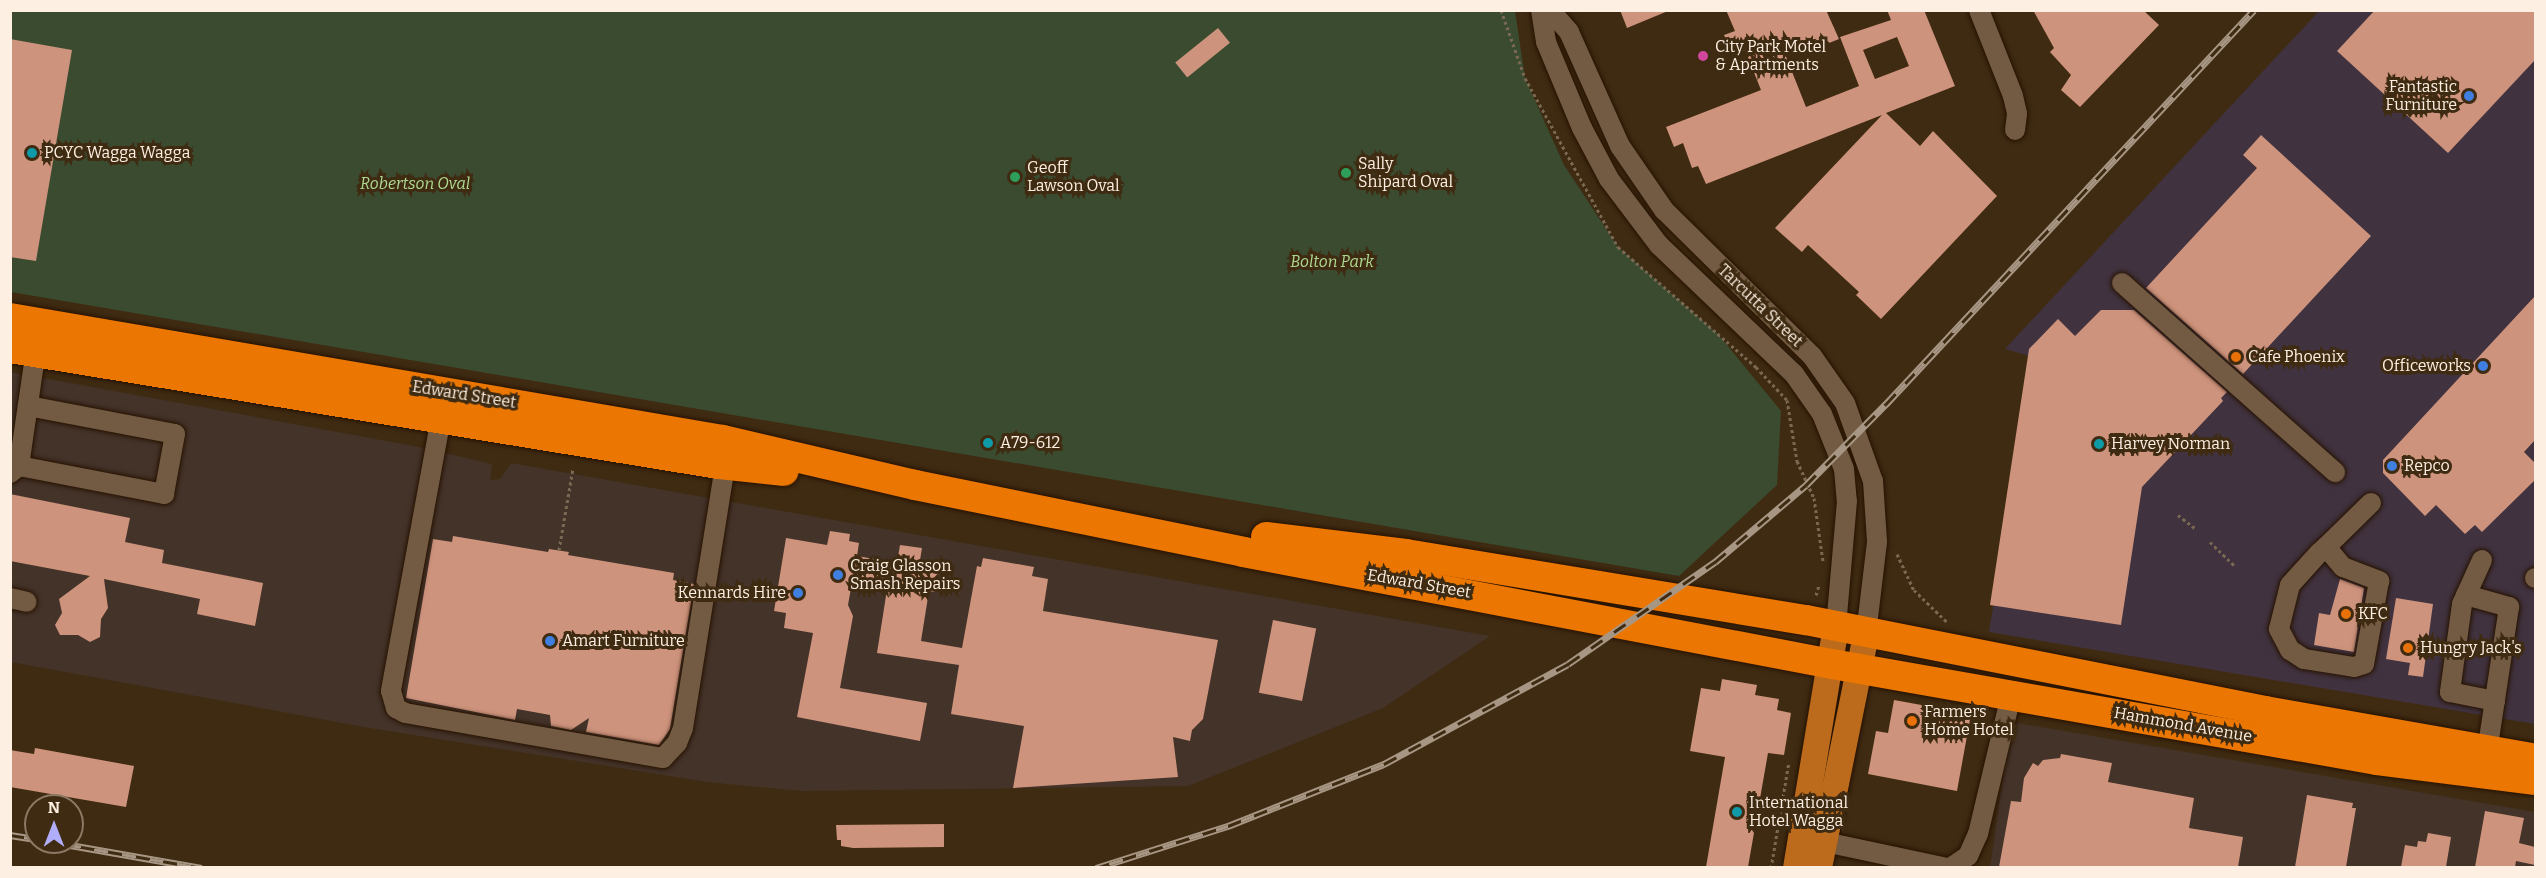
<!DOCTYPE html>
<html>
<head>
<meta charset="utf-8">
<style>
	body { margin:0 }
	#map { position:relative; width:2546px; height:878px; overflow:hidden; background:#3f2b12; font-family:Bitter,serif }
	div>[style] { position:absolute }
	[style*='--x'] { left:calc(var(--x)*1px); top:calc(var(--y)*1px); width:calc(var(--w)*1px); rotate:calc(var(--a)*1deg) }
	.commercial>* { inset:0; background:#40323e }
	.industrial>* { inset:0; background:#443329 }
	.green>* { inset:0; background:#3a4b30 }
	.building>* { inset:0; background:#cd937c; transform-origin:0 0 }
	.path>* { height:3px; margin-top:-1.5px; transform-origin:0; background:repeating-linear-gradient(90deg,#7a6853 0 3px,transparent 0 6px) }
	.roads { filter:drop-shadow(0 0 2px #261200) drop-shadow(0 0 2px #261200) }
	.minor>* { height:20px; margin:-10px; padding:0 10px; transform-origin:10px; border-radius:10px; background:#725b42 }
	.major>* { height:26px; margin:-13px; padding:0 13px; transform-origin:13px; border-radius:13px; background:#bb6b1b }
	.highway>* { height:30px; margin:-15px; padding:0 15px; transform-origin:15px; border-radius:15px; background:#eb7601 }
	.rail>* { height:7px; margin-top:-3.5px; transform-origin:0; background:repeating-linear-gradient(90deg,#3f2b12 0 14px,#a79683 0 28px); box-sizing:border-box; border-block:2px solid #a79683 }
	.dots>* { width:16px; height:16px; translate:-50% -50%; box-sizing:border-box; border:3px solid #3f2b12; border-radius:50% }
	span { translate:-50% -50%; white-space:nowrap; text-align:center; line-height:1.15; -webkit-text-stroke:6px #3f2b12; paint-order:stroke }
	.poi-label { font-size:16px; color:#fdefe1 }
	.left { translate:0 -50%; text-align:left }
	.right { translate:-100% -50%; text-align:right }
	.park-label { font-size:16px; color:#adda92; font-style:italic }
	.street-label { font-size:16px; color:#fdefe1 }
	.frame { position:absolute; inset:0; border:12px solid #fdefe1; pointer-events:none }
	.north { position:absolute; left:24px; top:794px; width:60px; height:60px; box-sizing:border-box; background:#3f2b12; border:2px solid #8b7965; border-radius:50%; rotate:0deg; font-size:16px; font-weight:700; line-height:24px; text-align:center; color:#fdefe1 }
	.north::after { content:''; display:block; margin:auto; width:21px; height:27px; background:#b0aefa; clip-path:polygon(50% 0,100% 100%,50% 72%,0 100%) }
</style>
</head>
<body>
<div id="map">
	<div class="commercial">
		<div style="clip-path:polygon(2319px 11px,2535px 11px,2535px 724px,1989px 632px,2033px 357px,2005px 349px)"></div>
	</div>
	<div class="industrial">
		<div style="clip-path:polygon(10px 372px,414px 446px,492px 464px,490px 480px,500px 479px,511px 463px,1490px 636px,1383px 708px,1188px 786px,802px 791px,707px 782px,364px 727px,11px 662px)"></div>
		<div style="clip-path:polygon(2011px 722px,2535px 812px,2535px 867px,1990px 868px)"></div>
	</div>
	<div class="green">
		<div style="clip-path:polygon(10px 11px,1515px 11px,1525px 78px,1564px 165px,1618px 247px,1718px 334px,1781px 411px,1777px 485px,1679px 576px,11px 292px)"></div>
	</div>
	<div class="building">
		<div style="clip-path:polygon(1620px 10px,1668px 10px,1668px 11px,1627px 28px)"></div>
		<div style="clip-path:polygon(evenodd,1726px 10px,1826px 10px,1839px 39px,1824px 45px,1822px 40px,1785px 54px,1806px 107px,1859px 86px,1840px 37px,1891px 20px,1887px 10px,1924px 10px,1955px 86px,1886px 113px,1920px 146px,1933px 131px,1997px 196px,1881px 319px,1856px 295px,1859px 292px,1808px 245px,1802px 252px,1775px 228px,1882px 115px,1706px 184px,1698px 166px,1692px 168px,1683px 143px,1674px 147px,1666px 127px,1761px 90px,1745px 50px,1732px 55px,1724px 35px,1735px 31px,1726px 10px,1897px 37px,1909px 66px,1875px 79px,1863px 50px,1897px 37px)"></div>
		<div style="clip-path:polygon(2033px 10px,2143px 10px,2159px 25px,2080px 107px,2061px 90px,2071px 75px,2050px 52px,2054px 48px)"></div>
		<div style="clip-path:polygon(2375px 10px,2535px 10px,2535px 60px,2448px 153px,2337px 51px)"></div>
		<div style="left:1218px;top:28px;width:19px;height:55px;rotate:51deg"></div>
		<div style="clip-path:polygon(10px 39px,72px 50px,36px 261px,10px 257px)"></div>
		<div style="clip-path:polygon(2261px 135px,2371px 236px,2243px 374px,2146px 288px,2257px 168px,2243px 155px)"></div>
		<div style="clip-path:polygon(2535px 296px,2535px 440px,2524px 452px,2535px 463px,2535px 480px,2482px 532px,2475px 525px,2465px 534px,2436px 505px,2425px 516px,2383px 473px,2383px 460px)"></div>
		<div style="clip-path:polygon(2101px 310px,2134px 310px,2227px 392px,2221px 398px,2223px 401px,2142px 487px,2121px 625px,1990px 605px,2029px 349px,2058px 319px,2075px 336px)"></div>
		<div style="clip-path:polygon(10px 494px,130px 518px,125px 542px,164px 550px,162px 563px,263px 583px,255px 626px,197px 614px,200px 599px,104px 579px,108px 608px,101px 619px,100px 637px,90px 642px,78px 635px,60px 635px,55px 625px,62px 613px,59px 599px,90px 576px,10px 561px)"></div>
		<div style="clip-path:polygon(830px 531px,850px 534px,849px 541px,859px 543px,857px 556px,897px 563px,900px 545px,922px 548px,919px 566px,939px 569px,936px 592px,929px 591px,921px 641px,962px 648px,977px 566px,981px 567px,983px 558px,1034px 567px,1032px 576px,1048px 579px,1043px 611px,1218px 640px,1203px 719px,1192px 730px,1190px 741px,1173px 737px,1178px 777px,1013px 788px,1024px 726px,951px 714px,959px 665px,877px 653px,888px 583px,853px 577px,848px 605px,853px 616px,840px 688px,927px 703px,920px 741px,797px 717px,813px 633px,784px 628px,786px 613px,774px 611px,786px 538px,827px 545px)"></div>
		<div style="clip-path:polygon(453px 536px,548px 552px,549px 549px,569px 552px,568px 555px,674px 573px,673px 580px,694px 584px,670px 729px,659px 745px,586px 732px,589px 718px,571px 730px,551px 726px,550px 715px,517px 709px,515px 720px,406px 698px,433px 539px,452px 542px)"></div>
		<div style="clip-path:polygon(2340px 579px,2364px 588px,2354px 652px,2314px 645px,2319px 613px,2330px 615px)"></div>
		<div style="clip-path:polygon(2396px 598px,2433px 604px,2423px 677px,2408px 675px,2410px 663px,2386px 659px)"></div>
		<div style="left:1273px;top:620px;width:44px;height:74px;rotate:11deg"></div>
		<div style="clip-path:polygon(1722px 679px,1757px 685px,1755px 695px,1779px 699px,1777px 710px,1791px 713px,1784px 755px,1768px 753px,1748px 867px,1706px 867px,1725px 757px,1690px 751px,1701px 688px,1720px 691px)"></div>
		<div style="clip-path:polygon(1894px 700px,1971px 714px,1957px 791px,1868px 774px,1876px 731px,1888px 733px)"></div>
		<div style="clip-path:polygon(35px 748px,134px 766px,126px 807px,10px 787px,10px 750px,34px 754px)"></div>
		<div style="clip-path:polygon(2061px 754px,2112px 763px,2108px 782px,2194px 798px,2189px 828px,2243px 837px,2238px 867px,1999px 867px,2011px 801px,2021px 802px,2024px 778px,2033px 763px,2038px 766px,2043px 760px,2060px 758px)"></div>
		<div style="clip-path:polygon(2307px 795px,2353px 803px,2352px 808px,2356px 808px,2346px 867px,2295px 867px)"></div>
		<div style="clip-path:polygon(2485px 811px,2524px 818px,2519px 843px,2535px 847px,2535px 865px,2516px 861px,2515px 867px,2475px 867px)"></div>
		<div style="clip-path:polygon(944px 824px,944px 847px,853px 848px,841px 846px,841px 840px,837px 840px,836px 825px)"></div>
		<div style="clip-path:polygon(2428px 833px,2451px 837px,2446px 867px,2401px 867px,2405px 845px,2417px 847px,2418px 841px,2426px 842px)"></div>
	</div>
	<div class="path">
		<div style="--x:1501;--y:10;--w:72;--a:70.6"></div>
		<div style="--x:1525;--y:78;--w:193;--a:61.2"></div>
		<div style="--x:1618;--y:247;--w:183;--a:41"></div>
		<div style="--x:1756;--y:367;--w:45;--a:46.8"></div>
		<div style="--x:1787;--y:400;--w:62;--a:80.7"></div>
		<div style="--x:1797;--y:461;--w:41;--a:65.3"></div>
		<div style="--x:1814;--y:498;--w:64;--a:81.9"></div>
		<div style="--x:2178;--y:515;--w:24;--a:38"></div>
		<div style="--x:2210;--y:542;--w:36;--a:44"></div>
		<div style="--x:559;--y:550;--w:83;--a:-80.3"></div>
		<div style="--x:1897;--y:554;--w:40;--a:65"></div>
		<div style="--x:1914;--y:590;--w:47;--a:44.1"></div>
		<div style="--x:1816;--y:595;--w:10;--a:-73"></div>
		<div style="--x:1771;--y:868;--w:108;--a:-80.4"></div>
	</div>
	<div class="roads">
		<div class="minor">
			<div style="--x:1541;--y:10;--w:32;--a:81"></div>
			<div style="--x:1546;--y:42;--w:93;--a:67.3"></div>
			<div style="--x:1582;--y:128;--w:58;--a:62.1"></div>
			<div style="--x:1609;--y:179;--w:83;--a:52.9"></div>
			<div style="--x:1659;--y:245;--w:187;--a:43.7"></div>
			<div style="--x:1794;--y:374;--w:49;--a:55"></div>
			<div style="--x:1822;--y:414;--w:59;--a:68.2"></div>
			<div style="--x:1844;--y:469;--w:32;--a:85"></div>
			<div style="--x:1847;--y:501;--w:126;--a:95"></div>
			<div style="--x:1550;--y:10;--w:29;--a:49"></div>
			<div style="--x:1569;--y:32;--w:125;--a:65.9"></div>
			<div style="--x:1620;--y:146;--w:78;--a:55.5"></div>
			<div style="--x:1664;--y:210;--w:208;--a:44.6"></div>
			<div style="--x:1812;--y:356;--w:57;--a:54.9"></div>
			<div style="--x:1845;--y:403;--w:83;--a:70.3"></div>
			<div style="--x:1873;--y:481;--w:61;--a:86.2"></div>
			<div style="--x:1877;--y:542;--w:93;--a:96.8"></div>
			<div style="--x:1979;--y:10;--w:92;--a:68.4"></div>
			<div style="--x:2013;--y:96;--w:18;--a:77"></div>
			<div style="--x:2017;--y:114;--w:16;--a:97"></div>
			<div style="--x:2122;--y:283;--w:285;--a:41.6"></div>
			<div style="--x:443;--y:407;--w:289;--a:100.4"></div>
			<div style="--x:391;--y:691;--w:18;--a:74"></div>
			<div style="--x:396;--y:708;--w:10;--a:29"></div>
			<div style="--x:405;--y:713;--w:262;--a:9.9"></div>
			<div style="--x:663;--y:758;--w:21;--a:-47"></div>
			<div style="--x:677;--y:743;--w:16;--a:-68"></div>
			<div style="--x:683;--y:728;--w:266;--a:-80.9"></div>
			<div style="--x:19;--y:466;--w:148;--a:10.9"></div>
			<div style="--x:164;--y:494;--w:61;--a:-79.6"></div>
			<div style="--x:175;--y:434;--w:150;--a:-169.2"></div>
			<div style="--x:10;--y:473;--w:11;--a:-38"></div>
			<div style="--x:19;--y:466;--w:124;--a:-81.7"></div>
			<div style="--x:2326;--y:547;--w:26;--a:50"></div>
			<div style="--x:2343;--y:567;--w:39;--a:21"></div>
			<div style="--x:2379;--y:581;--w:84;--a:100.2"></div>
			<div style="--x:2364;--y:664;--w:10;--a:163"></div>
			<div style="--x:2354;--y:667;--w:51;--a:-170.9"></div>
			<div style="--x:2304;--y:659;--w:17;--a:-147"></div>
			<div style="--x:2290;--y:650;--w:24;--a:-118"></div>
			<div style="--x:2279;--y:629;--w:45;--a:-76"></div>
			<div style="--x:2290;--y:585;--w:43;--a:-47.8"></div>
			<div style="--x:2319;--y:553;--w:9;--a:-41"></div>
			<div style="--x:2326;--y:547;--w:63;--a:-44.4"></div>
			<div style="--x:2482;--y:560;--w:48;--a:114.4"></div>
			<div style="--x:2462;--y:604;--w:89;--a:97.8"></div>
			<div style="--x:2450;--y:692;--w:46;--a:11.3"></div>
			<div style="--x:2535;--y:578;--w:1;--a:0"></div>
			<div style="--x:2466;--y:595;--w:45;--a:15.6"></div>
			<div style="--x:2509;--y:607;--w:147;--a:98.6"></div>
			<div style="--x:10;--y:598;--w:17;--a:13"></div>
			<div style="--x:1825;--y:842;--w:125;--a:12"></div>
			<div style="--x:1950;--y:868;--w:22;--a:-34"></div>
			<div style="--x:1968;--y:856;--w:24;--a:-66"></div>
			<div style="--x:1978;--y:834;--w:143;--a:-76.6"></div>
		</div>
		<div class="major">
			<div style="--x:1796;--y:868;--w:244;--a:-80.6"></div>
			<div style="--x:1819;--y:868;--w:239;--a:-78.6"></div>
		</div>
		<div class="highway">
			<div style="--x:10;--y:318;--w:723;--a:9.71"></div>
			<div style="--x:723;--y:440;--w:197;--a:13.2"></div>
			<div style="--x:915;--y:485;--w:335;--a:11.5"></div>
			<div style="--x:1243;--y:552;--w:600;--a:10.77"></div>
			<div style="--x:1832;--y:664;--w:553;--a:9.99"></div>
			<div style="--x:2377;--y:760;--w:160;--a:7.2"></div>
			<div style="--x:10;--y:348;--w:717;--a:9.3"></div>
			<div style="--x:718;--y:464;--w:66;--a:6.1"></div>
			<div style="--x:1266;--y:537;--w:141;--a:6.9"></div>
			<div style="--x:1406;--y:554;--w:405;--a:9.4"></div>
			<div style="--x:1806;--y:620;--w:468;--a:11.2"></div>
			<div style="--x:2265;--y:711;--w:275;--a:10"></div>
		</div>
	</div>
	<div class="rail">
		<div style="--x:10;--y:835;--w:26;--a:9"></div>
		<div style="--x:53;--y:842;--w:151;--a:9.9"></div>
		<div style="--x:1096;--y:868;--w:139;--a:-17.7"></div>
		<div style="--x:1228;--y:826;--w:168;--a:-21.7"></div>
		<div style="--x:1384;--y:764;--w:209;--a:-28.5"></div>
		<div style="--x:1568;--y:664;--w:179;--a:-34.8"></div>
		<div style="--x:1715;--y:562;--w:119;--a:-40.2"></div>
		<div style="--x:1806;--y:485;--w:114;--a:-45.4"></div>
		<div style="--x:1886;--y:404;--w:539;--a:-46.95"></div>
	</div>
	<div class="dots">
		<div style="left:1703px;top:56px;background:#d1479c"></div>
		<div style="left:2469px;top:96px;background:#3f7fe0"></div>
		<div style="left:32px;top:153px;background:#0f9aa8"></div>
		<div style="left:1346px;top:173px;background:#2e9e5b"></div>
		<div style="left:1015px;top:177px;background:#2e9e5b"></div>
		<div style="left:2236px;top:357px;background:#e8710a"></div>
		<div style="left:2483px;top:366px;background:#3f7fe0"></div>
		<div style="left:988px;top:443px;background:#0f9aa8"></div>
		<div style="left:2099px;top:444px;background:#0f9aa8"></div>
		<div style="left:2392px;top:466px;background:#3f7fe0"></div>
		<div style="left:838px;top:575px;background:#3f7fe0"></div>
		<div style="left:798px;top:593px;background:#3f7fe0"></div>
		<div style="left:2346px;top:614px;background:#e8710a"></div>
		<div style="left:550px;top:641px;background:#3f7fe0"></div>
		<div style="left:2408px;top:648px;background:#e8710a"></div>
		<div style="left:1912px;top:721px;background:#e8710a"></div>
		<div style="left:1737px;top:812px;background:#0f9aa8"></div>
	</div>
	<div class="poi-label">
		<span class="left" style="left:1715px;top:56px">City Park Motel<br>&amp; Apartments</span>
		<span class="right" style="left:2457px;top:96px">Fantastic<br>Furniture</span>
		<span class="left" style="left:44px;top:153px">PCYC Wagga Wagga</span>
		<span class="left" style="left:1358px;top:173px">Sally<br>Shipard Oval</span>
		<span class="left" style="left:1027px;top:177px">Geoff<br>Lawson Oval</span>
		<span class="left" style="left:2248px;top:357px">Cafe Phoenix</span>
		<span class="right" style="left:2471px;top:366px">Officeworks</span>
		<span class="left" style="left:1000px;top:443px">A79-612</span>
		<span class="left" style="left:2111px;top:444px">Harvey Norman</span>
		<span class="left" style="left:2404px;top:466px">Repco</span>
		<span class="left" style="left:850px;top:575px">Craig Glasson<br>Smash Repairs</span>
		<span class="right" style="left:786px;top:593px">Kennards Hire</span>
		<span class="left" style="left:2358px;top:614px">KFC</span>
		<span class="left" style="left:562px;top:641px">Amart Furniture</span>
		<span class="left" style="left:2420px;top:648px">Hungry Jack's</span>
		<span class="left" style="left:1924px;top:721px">Farmers<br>Home Hotel</span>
		<span class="left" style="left:1749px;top:812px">International<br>Hotel Wagga</span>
	</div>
	<div class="park-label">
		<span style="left:415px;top:184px">Robertson Oval</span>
		<span style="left:1332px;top:262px">Bolton Park</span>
	</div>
	<div class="street-label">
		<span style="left:1760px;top:306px;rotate:44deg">Tarcutta Street</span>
		<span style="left:464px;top:395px;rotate:9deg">Edward Street</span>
		<span style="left:1419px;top:584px;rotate:10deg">Edward Street</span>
		<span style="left:2183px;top:725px;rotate:10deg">Hammond Avenue</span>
	</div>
	<div class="frame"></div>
	<div class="north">N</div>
</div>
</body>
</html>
